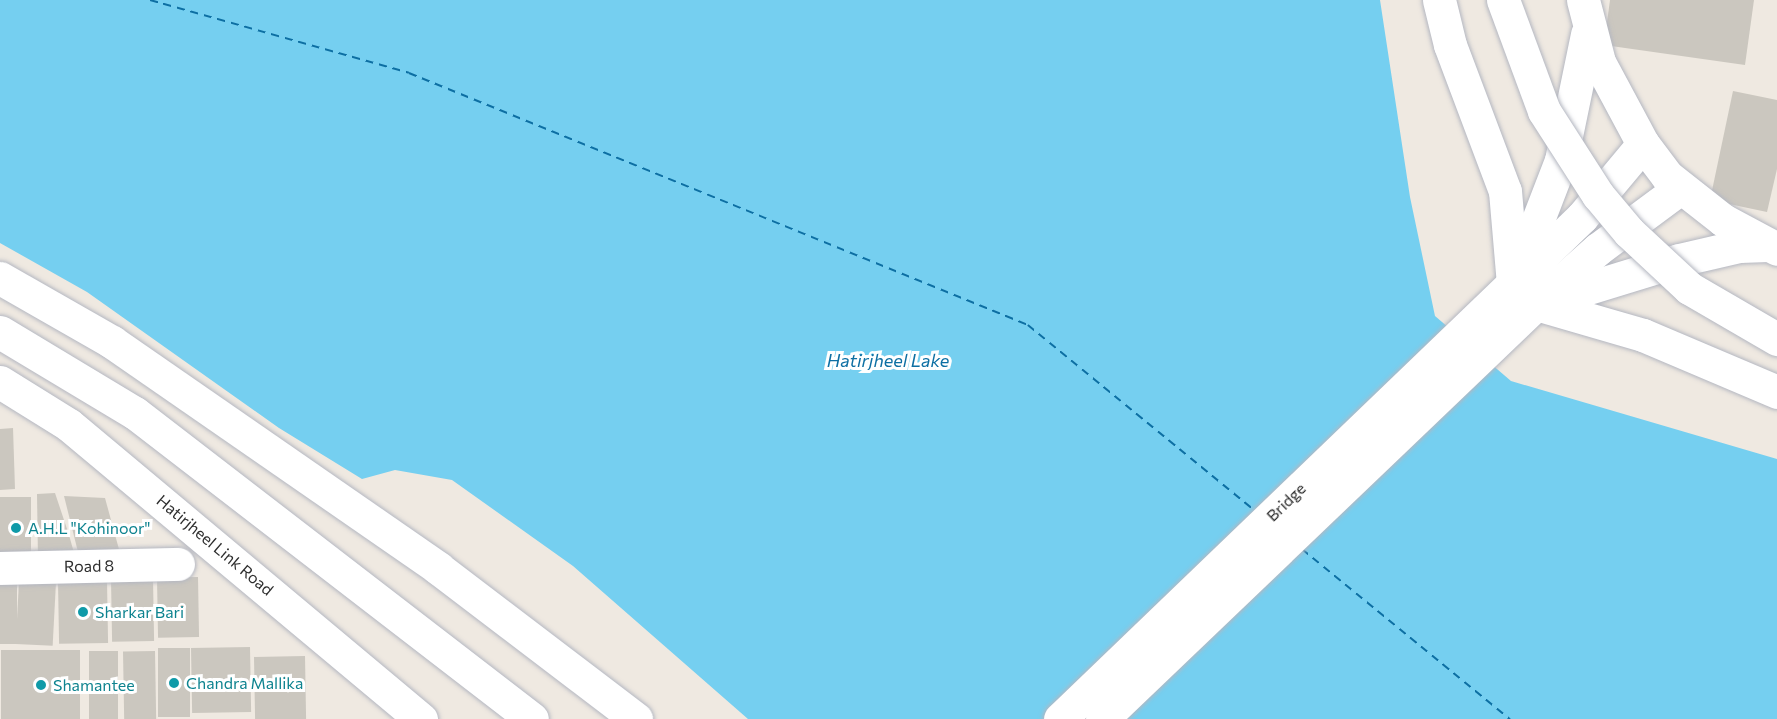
<!DOCTYPE html>
<html>
<head>
<meta charset="utf-8">
<style>
	body { margin:0 }
	#map { position:relative; width:1777px; height:719px; overflow:hidden; background:#efe9e1; font-family:Commissioner,sans-serif }
	div>[style] { position:absolute }
	[style*='--x'] { left:calc(var(--x)*1px); top:calc(var(--y)*1px); width:calc(var(--w)*1px); rotate:calc(var(--a)*1deg) }
	.water>* { inset:0; background:#75cff0 }
	.ferry>* { height:1.5px; margin-top:-0.75px; transform-origin:0; background:repeating-linear-gradient(90deg,#0d6fa3 0 8px,transparent 0 14px) }
	.building>* { inset:0; background:#cbc7bf; transform-origin:0 0 }
	.roads { filter:drop-shadow(0 0 2px #b4b7c1) drop-shadow(0 0 2px #b4b7c1) }
	.street>* { height:33px; margin:-16.5px; padding:0 16.5px; transform-origin:16.5px; border-radius:16.5px; background:#fff }
	.secondary>* { height:33px; margin:-16.5px; padding:0 16.5px; transform-origin:16.5px; border-radius:16.5px; background:#fff }
	.bridges { filter:drop-shadow(0 0 2px #b4b7c1) drop-shadow(0 0 2px #b4b7c1) }
	.secondary-bridge>* { height:33px; margin:-16.5px; padding:0 16.5px; transform-origin:16.5px; border-radius:16.5px; background:#fff }
	.dots>* { width:16px; height:16px; translate:-50% -50%; box-sizing:border-box; border:3px solid #fff; border-radius:50% }
	span { translate:-50% -50%; white-space:nowrap; text-align:center; line-height:1.15; -webkit-text-stroke:6px #fff; paint-order:stroke }
	.street-label { font-size:16px; color:#2e2e2e }
	.culture-label { font-size:16px; color:#0d838f }
	.left { translate:0 -50%; text-align:left }
	.water-label { font-size:18px; color:#0d6fa3; font-style:italic }
</style>
</head>
<body>
<div id="map">
	<div class="water">
		<div style="clip-path:polygon(0 0,1380px 0,1410px 197px,1435px 316px,1511px 381px,1777px 459px,1777px 719px,748px 719px,573px 566px,452px 480px,395px 470px,362px 479px,279px 428px,87px 292px,0 243px)"></div>
	</div>
	<div class="ferry">
		<div style="--x:150;--y:0;--w:269;--a:15.7"></div>
		<div style="--x:409;--y:73;--w:668;--a:22.15"></div>
		<div style="--x:1028;--y:325;--w:292;--a:39.3"></div>
		<div style="--x:1302;--y:549;--w:269;--a:39.3"></div>
	</div>
	<div class="building">
		<div style="clip-path:polygon(1610px 0,1754px 0,1745px 65px,1604px 45px)"></div>
		<div style="clip-path:polygon(1733px 91px,1777px 100px,1777px 169px,1767px 212px,1710px 200px)"></div>
		<div style="clip-path:polygon(13px 428px,15px 489px,0 490px,0 429px)"></div>
		<div style="clip-path:polygon(55px 493px,69px 535px,76px 560px,38px 559px,37px 494px)"></div>
		<div style="clip-path:polygon(64px 496px,105px 498px,120px 553px,79px 556px)"></div>
		<div style="left:0;top:497px;width:31px;height:63px"></div>
		<div style="left:198px;top:577px;width:60px;height:41px;rotate:89deg"></div>
		<div style="left:153px;top:578px;width:63px;height:42px;rotate:89deg"></div>
		<div style="left:19px;top:581px;width:37px;height:63px;rotate:3deg"></div>
		<div style="left:107px;top:581px;width:62px;height:49px;rotate:89deg"></div>
		<div style="left:0;top:584px;width:17px;height:60px"></div>
		<div style="left:250px;top:647px;width:65px;height:59px;rotate:89deg"></div>
		<div style="left:190px;top:648px;width:69px;height:32px;rotate:90deg"></div>
		<div style="left:80px;top:650px;width:69px;height:79px;rotate:90deg"></div>
		<div style="left:89px;top:651px;width:29px;height:68px"></div>
		<div style="left:155px;top:651px;width:68px;height:32px;rotate:89deg"></div>
		<div style="left:305px;top:656px;width:63px;height:51px;rotate:89deg"></div>
	</div>
	<div class="roads">
		<div class="street">
			<div style="--x:1439;--y:0;--w:46;--a:76.3"></div>
			<div style="--x:1450;--y:45;--w:156;--a:69.4"></div>
			<div style="--x:1505;--y:191;--w:93;--a:85.1"></div>
			<div style="--x:0;--y:278;--w:129;--a:29.7"></div>
			<div style="--x:112;--y:342;--w:397;--a:34.7"></div>
			<div style="--x:438;--y:568;--w:249;--a:37.3"></div>
			<div style="--x:1536;--y:304;--w:111;--a:16.2"></div>
			<div style="--x:1643;--y:335;--w:146;--a:23"></div>
			<div style="--x:0;--y:568;--w:178;--a:-1.3"></div>
		</div>
		<div class="secondary">
			<div style="--x:1583;--y:0;--w:64;--a:75.5"></div>
			<div style="--x:1599;--y:62;--w:93;--a:61.8"></div>
			<div style="--x:1643;--y:144;--w:40;--a:53"></div>
			<div style="--x:1667;--y:176;--w:71;--a:38.2"></div>
			<div style="--x:1723;--y:220;--w:61;--a:28.2"></div>
			<div style="--x:1519;--y:269;--w:117;--a:-68.9"></div>
			<div style="--x:1561;--y:160;--w:129;--a:-78.3"></div>
			<div style="--x:1546;--y:301;--w:139;--a:-17.1"></div>
			<div style="--x:1679;--y:260;--w:62;--a:-13.1"></div>
			<div style="--x:1739;--y:246;--w:29;--a:-2"></div>
			<div style="--x:0;--y:332;--w:157;--a:31"></div>
			<div style="--x:135;--y:413;--w:501;--a:37.62"></div>
			<div style="--x:0;--y:382;--w:81;--a:31.9"></div>
			<div style="--x:69;--y:425;--w:459;--a:39.9"></div>
			<div style="--x:1060;--y:719;--w:724;--a:-43.88"></div>
			<div style="--x:1582;--y:217;--w:95;--a:-50.1"></div>
			<div style="--x:1102;--y:719;--w:600;--a:-43.72"></div>
			<div style="--x:1536;--y:304;--w:83;--a:-41.6"></div>
			<div style="--x:1598;--y:249;--w:102;--a:-36.6"></div>
		</div>
	</div>
	<div class="bridges">
		<div class="secondary-bridge">
			<div style="--x:1503;--y:0;--w:118;--a:69.7"></div>
			<div style="--x:1544;--y:111;--w:100;--a:57.3"></div>
			<div style="--x:1598;--y:195;--w:48;--a:50"></div>
			<div style="--x:1629;--y:232;--w:82;--a:43"></div>
			<div style="--x:1689;--y:288;--w:102;--a:30.1"></div>
		</div>
	</div>
	<div class="dots">
		<div style="left:16px;top:528px;background:#0f9aa8"></div>
		<div style="left:83px;top:612px;background:#0f9aa8"></div>
		<div style="left:174px;top:683px;background:#0f9aa8"></div>
		<div style="left:41px;top:685px;background:#0f9aa8"></div>
	</div>
	<div class="street-label">
		<span style="left:1286px;top:502px;rotate:-44deg">Bridge</span>
		<span style="left:215px;top:545px;rotate:40deg">Hatirjheel Link Road</span>
		<span style="left:89px;top:566px;rotate:-1deg">Road 8</span>
	</div>
	<div class="culture-label">
		<span class="left" style="left:28px;top:528px">A.H.L "Kohinoor"</span>
		<span class="left" style="left:95px;top:612px">Sharkar Bari</span>
		<span class="left" style="left:186px;top:683px">Chandra Mallika</span>
		<span class="left" style="left:53px;top:685px">Shamantee</span>
	</div>
	<div class="water-label">
		<span style="left:888px;top:360px">Hatirjheel Lake</span>
	</div>
</div>
</body>
</html>
